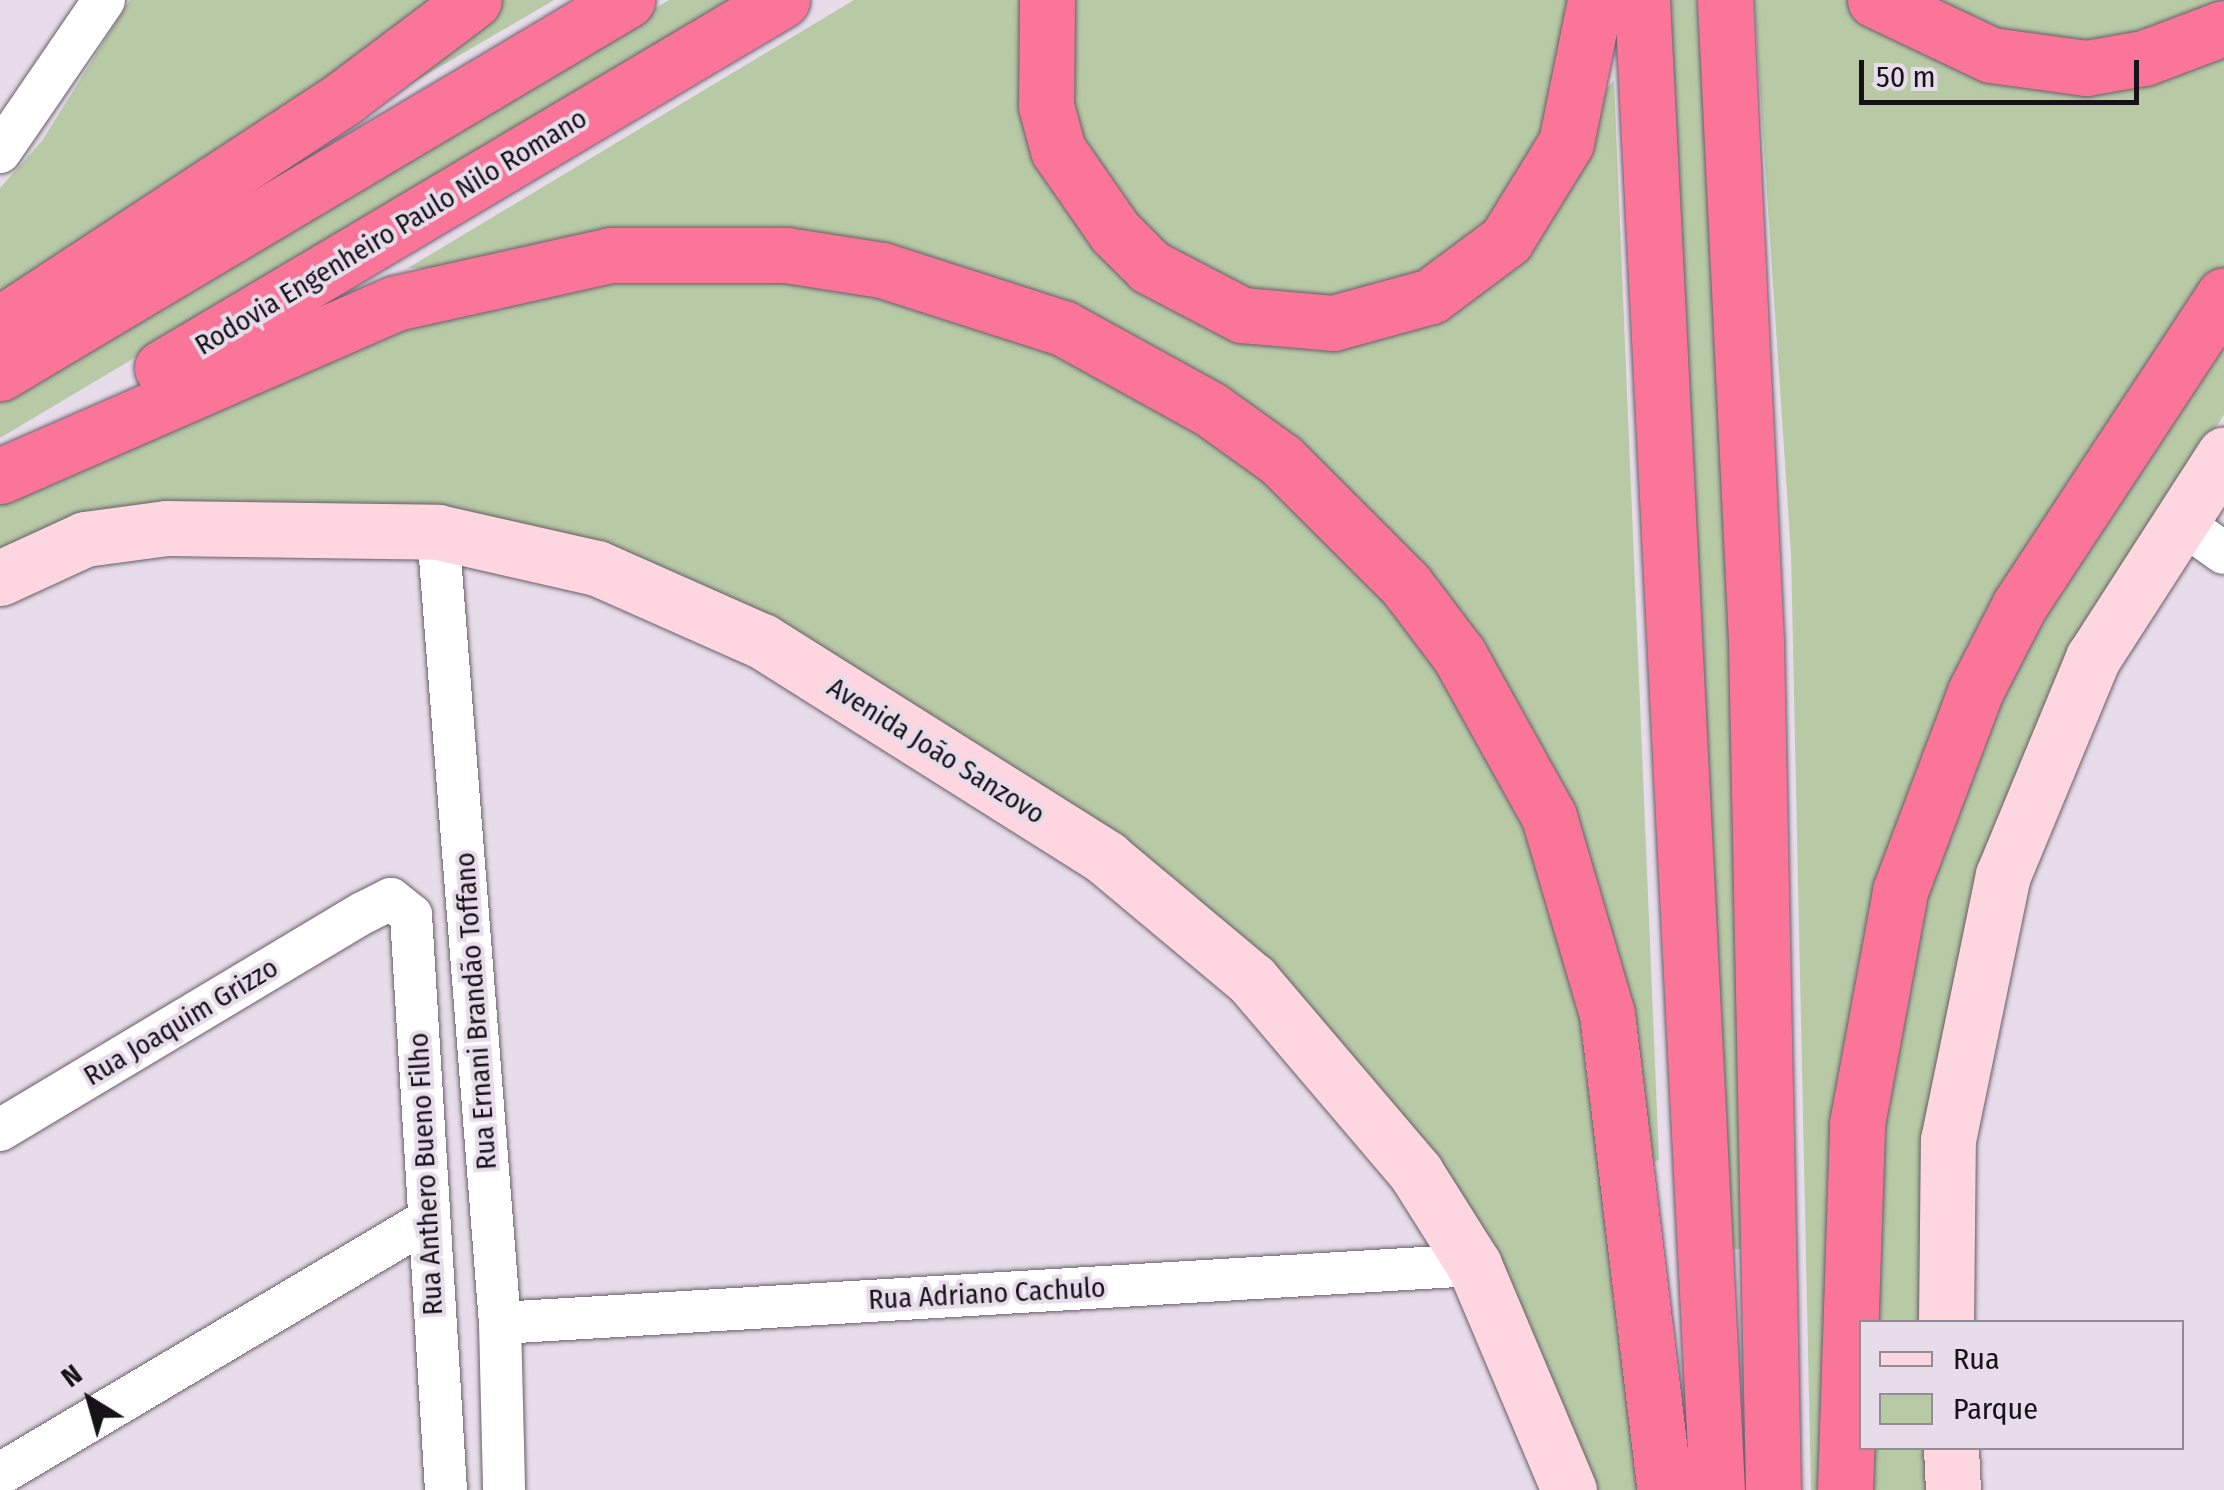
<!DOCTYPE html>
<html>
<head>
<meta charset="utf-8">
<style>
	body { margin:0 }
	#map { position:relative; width:2224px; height:1490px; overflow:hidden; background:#e7dce9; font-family:"Fira Sans Condensed",sans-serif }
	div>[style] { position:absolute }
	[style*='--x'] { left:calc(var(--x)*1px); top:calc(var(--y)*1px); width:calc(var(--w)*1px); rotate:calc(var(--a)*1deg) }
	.green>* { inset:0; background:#b7c9a5; transform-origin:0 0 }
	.roads { filter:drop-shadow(0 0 2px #675e69) drop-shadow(0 0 2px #675e69) }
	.minor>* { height:42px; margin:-21px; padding:0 21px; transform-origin:21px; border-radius:21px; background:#fff }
	.secondary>* { height:55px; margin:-27.5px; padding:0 27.5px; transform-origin:27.5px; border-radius:27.5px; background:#fed6e0 }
	.motorway>* { height:55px; margin:-27.5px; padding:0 27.5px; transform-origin:27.5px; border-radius:27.5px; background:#fb7599 }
	span { translate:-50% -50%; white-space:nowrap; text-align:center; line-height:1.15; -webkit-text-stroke:8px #e7dce9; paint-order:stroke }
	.street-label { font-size:28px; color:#161217 }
	.legend { position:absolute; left:1859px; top:1320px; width:325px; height:130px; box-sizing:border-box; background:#e7dce9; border:2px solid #938b95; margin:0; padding:12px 18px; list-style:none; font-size:30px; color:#161217 }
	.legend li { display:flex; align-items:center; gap:20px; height:50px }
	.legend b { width:50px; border:2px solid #938b95 }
	.north { position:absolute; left:40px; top:1350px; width:100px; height:100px; -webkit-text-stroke:8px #e7dce9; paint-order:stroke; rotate:323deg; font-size:28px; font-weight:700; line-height:40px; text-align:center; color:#161217 }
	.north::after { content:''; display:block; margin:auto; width:35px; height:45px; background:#161217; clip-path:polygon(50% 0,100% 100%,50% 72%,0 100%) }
	.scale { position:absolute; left:1859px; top:60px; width:280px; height:45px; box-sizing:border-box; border:5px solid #161217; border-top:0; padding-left:12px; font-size:30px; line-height:35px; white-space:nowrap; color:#161217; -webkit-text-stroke:8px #e7dce9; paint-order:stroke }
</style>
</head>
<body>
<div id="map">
	<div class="green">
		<div style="clip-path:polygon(130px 0,442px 0,0 302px,0 188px,42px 141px)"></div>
		<div style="clip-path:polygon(498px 0,554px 0,378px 103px)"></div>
		<div style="clip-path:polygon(669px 0,735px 0,0 438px,0 401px)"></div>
		<div style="clip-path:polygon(854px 0,1022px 0,1020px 55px,1169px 300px,1418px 318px,1614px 80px,1659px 1160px,1647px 1163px,1445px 608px,1002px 283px,408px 268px)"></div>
		<div style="clip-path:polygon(1063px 0,1579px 0,1554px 125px,1461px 263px,1306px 311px,1196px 277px,1081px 160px,1056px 47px)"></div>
		<div style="clip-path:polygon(1666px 0,1697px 0,1728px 495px,1741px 1249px,1724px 1249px)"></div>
		<div style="clip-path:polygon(1754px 0,1854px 0,1924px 48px,2224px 49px,2224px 267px,2068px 487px,1925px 770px,1831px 1490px,1811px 1490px,1791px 553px)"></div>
		<div style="clip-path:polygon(1910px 0,2224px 0,2224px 12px,2152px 42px,2021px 46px)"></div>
		<div style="clip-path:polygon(560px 278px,824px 282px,984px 321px,1128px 384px,1263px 473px,1417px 628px,1532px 833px,1589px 1014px,1643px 1490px,1586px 1490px,1262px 958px,1173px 877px,1111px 837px,527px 529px,0 560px,0 501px,300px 354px)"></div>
		<div style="clip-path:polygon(2224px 323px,2224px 415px,2072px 649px,1981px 867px,1935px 1092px,1923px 1322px,1864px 1322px,1867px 1213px,1910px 929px,2001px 675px)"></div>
		<div style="left:1863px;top:1448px;width:63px;height:42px"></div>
	</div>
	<div class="roads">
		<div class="minor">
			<div style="--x:0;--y:152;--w:184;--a:-55.6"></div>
			<div style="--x:2179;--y:521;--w:55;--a:35.4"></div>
			<div style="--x:438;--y:532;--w:793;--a:85.52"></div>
			<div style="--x:500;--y:1323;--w:167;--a:88.6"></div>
			<div style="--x:0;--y:1130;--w:423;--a:-30.9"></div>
			<div style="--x:363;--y:913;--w:31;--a:-27"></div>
			<div style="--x:391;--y:899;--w:26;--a:39"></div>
			<div style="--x:411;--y:915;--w:576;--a:86.52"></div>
			<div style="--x:500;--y:1323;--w:976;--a:-3.41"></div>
			<div style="--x:0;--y:1474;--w:498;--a:-30.7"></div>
		</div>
		<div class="secondary">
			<div style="--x:0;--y:578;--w:94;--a:-24.6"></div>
			<div style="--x:85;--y:539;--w:82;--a:-7.7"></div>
			<div style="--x:166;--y:528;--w:272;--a:0.8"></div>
			<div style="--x:438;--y:532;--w:163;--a:12.8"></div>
			<div style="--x:597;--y:568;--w:180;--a:23.9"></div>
			<div style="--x:762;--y:641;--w:407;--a:32.2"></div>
			<div style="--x:1106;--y:858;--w:190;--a:39.9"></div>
			<div style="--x:1252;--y:980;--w:253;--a:49.6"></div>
			<div style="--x:1416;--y:1173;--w:109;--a:57.8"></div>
			<div style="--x:1474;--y:1265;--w:244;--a:67.1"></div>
			<div style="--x:1946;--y:1322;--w:182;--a:-89.4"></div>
			<div style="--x:1948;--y:1140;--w:271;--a:-78.3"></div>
			<div style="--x:2003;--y:875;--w:235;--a:-67.5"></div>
			<div style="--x:2093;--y:658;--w:242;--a:-57.2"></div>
			<div style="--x:1951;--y:1448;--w:42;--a:87.3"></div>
		</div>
		<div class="motorway">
			<div style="--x:1047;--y:0;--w:106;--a:90.5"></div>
			<div style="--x:1046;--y:106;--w:46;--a:74.7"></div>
			<div style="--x:1058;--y:150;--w:100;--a:55.2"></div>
			<div style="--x:1115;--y:232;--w:49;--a:45"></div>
			<div style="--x:1150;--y:267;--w:104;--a:27.6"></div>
			<div style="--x:1242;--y:315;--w:91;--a:5"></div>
			<div style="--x:1333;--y:323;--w:102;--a:-15.4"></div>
			<div style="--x:1431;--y:296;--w:94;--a:-36.7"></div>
			<div style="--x:1506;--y:240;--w:114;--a:-58.3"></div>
			<div style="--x:1566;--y:143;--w:146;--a:-78.5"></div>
			<div style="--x:1642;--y:0;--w:1492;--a:87.12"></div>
			<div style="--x:1725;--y:0;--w:642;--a:87.23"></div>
			<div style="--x:1756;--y:641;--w:849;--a:88.85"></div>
			<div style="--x:1875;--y:0;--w:128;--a:25.4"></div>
			<div style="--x:1991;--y:55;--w:96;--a:7.8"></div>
			<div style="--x:2086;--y:68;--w:59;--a:-9.8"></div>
			<div style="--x:2144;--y:58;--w:85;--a:-20.6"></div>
			<div style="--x:0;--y:324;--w:413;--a:-33.3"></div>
			<div style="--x:345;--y:97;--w:161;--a:-36.9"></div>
			<div style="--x:162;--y:368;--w:721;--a:-30.69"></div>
			<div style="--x:0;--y:373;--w:730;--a:-30.75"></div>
			<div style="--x:0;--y:476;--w:432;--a:-23.6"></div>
			<div style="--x:396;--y:303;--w:220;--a:-12.6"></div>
			<div style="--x:611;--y:255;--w:175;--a:0"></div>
			<div style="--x:786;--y:255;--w:97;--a:8.9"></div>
			<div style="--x:882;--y:270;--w:190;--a:17.8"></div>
			<div style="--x:1063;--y:328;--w:168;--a:28.9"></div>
			<div style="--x:1210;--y:409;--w:87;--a:35.7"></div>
			<div style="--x:1281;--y:460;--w:177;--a:45"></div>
			<div style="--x:1406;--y:585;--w:88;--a:52.9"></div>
			<div style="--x:1459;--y:655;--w:185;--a:60.9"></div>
			<div style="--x:1549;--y:817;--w:205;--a:73.6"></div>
			<div style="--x:1607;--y:1014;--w:480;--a:83.1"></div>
			<div style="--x:1845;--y:1490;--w:366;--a:-88.1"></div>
			<div style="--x:1857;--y:1124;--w:237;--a:-79.5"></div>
			<div style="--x:1900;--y:891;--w:213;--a:-69.3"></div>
			<div style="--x:1975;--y:692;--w:97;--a:-62.9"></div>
			<div style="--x:2019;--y:606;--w:372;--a:-56.6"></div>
		</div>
	</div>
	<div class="street-label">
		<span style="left:391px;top:232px;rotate:-31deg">Rodovia Engenheiro Paulo Nilo Romano</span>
		<span style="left:936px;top:751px;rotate:32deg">Avenida João Sanzovo</span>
		<span style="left:476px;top:1011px;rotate:-94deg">Rua Ernani Brandão Toffano</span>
		<span style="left:181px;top:1022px;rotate:-31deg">Rua Joaquim Grizzo</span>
		<span style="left:426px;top:1174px;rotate:-93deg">Rua Anthero Bueno Filho</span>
		<span style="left:987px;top:1294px;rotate:-3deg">Rua Adriano Cachulo</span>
	</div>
	<ul class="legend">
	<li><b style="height:12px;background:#fed6e0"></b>Rua</li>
	<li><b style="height:28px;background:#b7c9a5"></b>Parque</li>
	</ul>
	<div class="north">N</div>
	<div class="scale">50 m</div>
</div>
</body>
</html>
